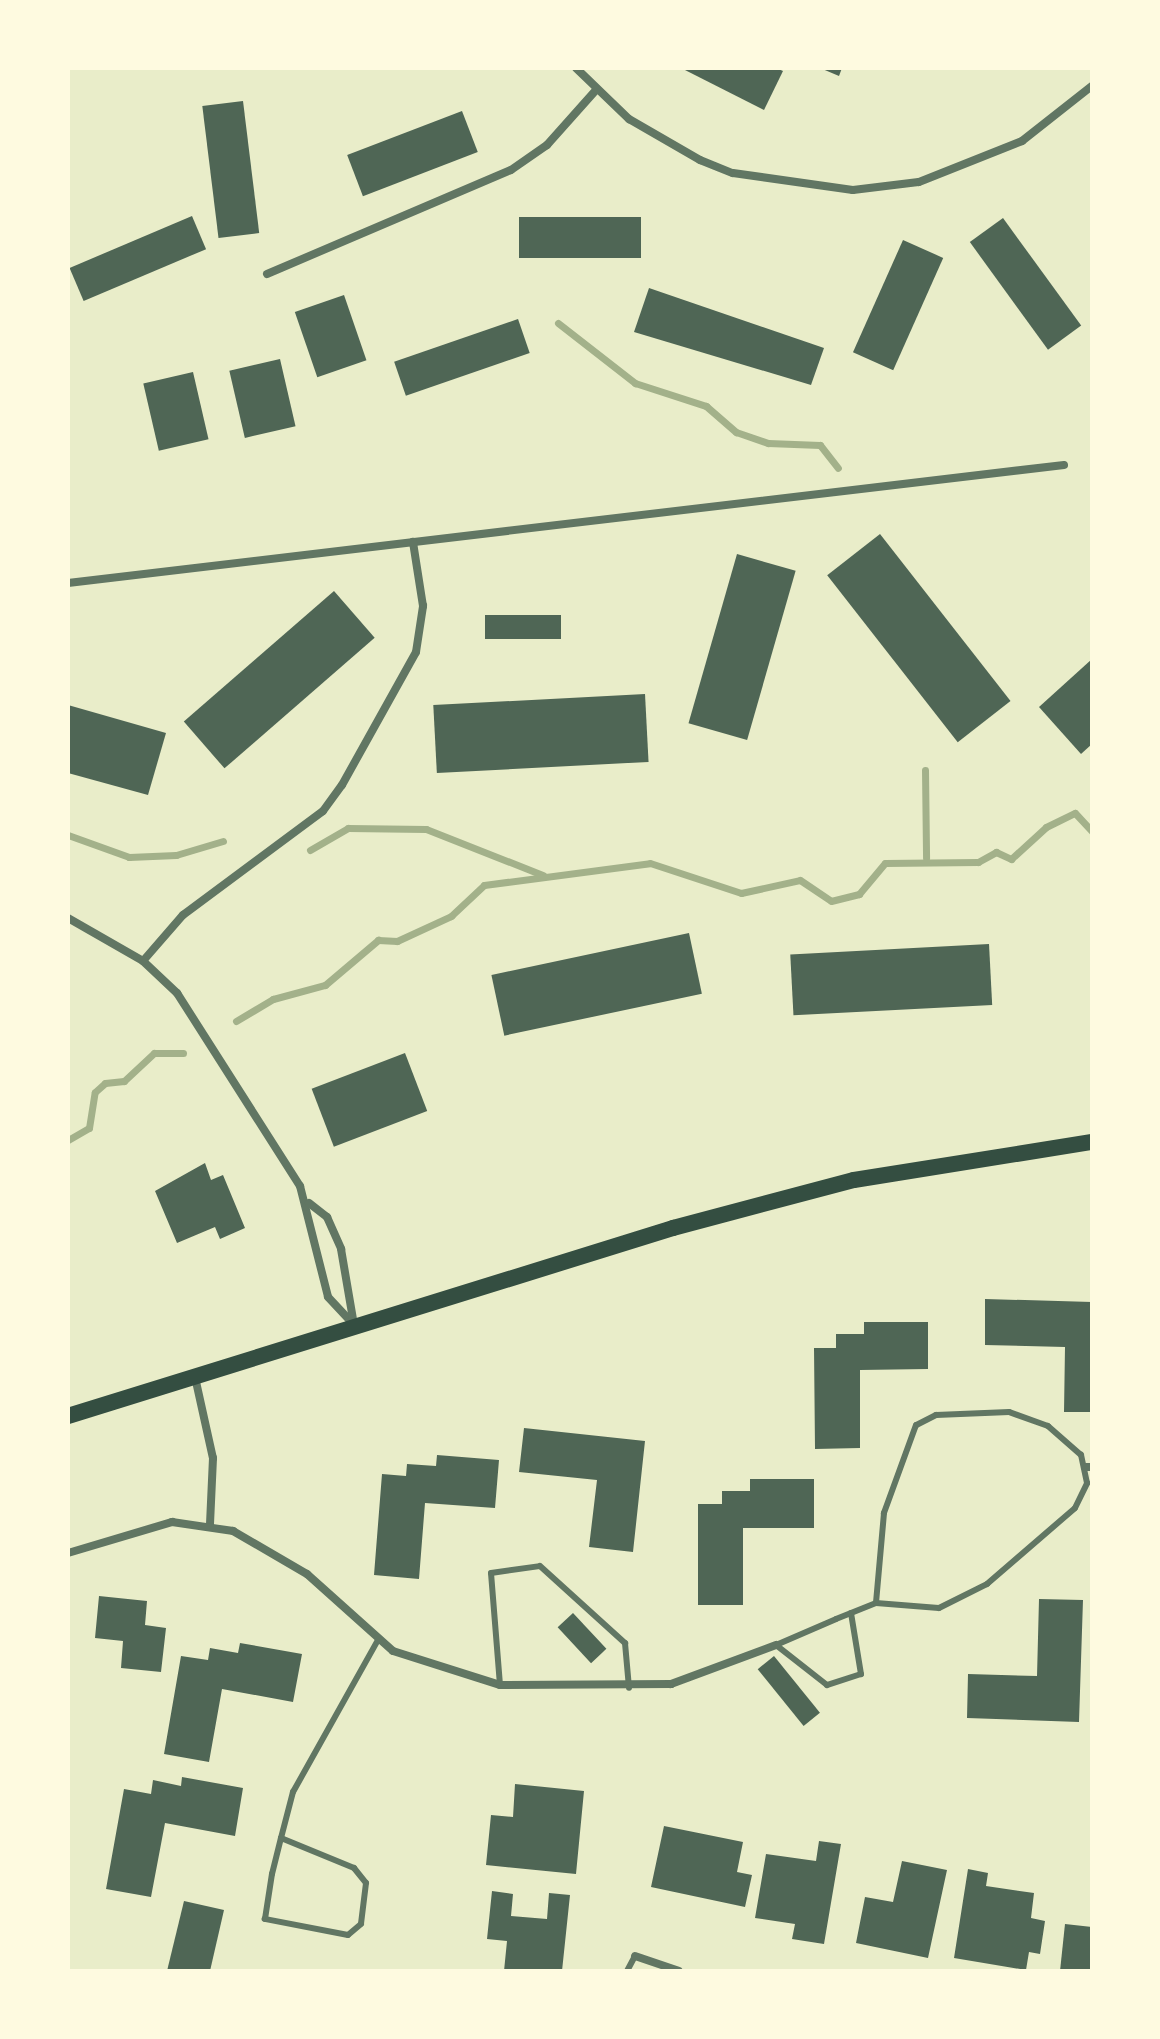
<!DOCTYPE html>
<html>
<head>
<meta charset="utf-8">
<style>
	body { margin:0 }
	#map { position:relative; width:1160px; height:2039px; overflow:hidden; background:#e9edc9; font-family:Raleway,sans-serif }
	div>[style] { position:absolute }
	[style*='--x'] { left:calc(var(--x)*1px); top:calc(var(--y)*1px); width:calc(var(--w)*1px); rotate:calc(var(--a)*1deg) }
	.stream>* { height:7px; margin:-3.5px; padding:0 3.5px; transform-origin:3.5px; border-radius:3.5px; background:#a3b18a }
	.building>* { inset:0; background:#4f6655; transform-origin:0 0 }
	.service>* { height:6px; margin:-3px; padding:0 3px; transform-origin:3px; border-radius:3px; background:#617663 }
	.minor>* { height:8px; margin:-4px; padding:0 4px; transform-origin:4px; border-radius:4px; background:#617663 }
	.secondary>* { height:16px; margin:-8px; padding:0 8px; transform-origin:8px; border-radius:8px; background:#344e41 }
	span { translate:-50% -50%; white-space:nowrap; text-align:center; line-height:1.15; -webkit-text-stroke:8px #fefae0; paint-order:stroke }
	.frame { position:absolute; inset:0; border:70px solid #fefae0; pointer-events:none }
</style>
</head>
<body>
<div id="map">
	<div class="stream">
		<div style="--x:558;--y:323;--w:98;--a:37.9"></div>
		<div style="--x:635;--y:383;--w:75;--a:17.9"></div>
		<div style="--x:706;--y:406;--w:40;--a:41"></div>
		<div style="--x:736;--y:432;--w:34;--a:19"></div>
		<div style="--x:768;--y:443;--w:52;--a:2.2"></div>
		<div style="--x:820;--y:445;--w:29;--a:52"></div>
		<div style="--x:925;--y:770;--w:88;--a:89.3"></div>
		<div style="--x:68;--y:835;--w:65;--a:19.8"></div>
		<div style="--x:129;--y:857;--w:47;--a:-2.4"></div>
		<div style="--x:176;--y:855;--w:49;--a:-16.6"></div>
		<div style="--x:310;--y:850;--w:44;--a:-30.1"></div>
		<div style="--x:348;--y:828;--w:78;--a:0.7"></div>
		<div style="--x:426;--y:829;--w:126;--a:21.5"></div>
		<div style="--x:236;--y:1021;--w:43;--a:-30.7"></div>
		<div style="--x:273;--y:999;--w:54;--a:-15.1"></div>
		<div style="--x:325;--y:985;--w:70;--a:-40.3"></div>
		<div style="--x:378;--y:940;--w:19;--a:3"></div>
		<div style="--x:397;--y:941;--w:60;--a:-24.8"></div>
		<div style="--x:451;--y:916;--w:45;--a:-43.2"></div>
		<div style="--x:484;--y:885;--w:167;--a:-7.5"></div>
		<div style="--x:650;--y:863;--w:96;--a:18.2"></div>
		<div style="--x:741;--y:893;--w:60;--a:-12.4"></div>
		<div style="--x:800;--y:880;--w:37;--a:34"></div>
		<div style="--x:831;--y:901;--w:29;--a:-14"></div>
		<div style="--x:859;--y:894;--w:40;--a:-50"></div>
		<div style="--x:885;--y:863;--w:93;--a:-0.6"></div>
		<div style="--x:978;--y:862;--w:21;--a:-29"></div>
		<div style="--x:996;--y:852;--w:17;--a:25"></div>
		<div style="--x:1011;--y:859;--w:47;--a:-42.4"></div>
		<div style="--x:1046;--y:827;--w:32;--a:-26"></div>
		<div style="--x:1075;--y:813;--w:25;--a:47"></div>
		<div style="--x:68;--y:1140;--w:24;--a:-30"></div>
		<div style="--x:89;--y:1128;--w:36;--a:-81"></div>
		<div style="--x:95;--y:1092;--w:13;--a:-42"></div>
		<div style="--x:105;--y:1083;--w:19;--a:-6"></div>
		<div style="--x:124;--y:1081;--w:41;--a:-43"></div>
		<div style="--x:154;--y:1053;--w:29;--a:0"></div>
	</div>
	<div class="building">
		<div style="clip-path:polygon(681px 68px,776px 68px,783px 71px,764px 110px)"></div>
		<div style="clip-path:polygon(820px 68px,842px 68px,839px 76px)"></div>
		<div style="left:243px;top:101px;width:133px;height:41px;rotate:83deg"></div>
		<div style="left:462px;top:111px;width:44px;height:123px;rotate:69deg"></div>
		<div style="left:192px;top:216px;width:36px;height:133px;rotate:67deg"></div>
		<div style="left:641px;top:217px;width:41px;height:122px;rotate:90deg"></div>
		<div style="left:1003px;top:218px;width:133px;height:41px;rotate:54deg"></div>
		<div style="left:903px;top:240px;width:44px;height:123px;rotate:24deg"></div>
		<div style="clip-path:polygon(649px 288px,824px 348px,811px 385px,634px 332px)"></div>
		<div style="left:344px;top:295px;width:69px;height:52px;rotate:71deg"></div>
		<div style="left:518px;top:319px;width:36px;height:131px;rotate:71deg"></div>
		<div style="left:280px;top:359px;width:69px;height:52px;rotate:77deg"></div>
		<div style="left:193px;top:372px;width:69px;height:51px;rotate:77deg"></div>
		<div style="left:880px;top:534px;width:212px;height:67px;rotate:52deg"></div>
		<div style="left:737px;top:554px;width:61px;height:176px;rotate:16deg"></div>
		<div style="left:334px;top:591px;width:62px;height:199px;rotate:49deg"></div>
		<div style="left:561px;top:615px;width:24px;height:76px;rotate:90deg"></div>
		<div style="clip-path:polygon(1092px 659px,1092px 744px,1081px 754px,1039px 707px)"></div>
		<div style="left:645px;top:694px;width:68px;height:212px;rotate:87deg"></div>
		<div style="clip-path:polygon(68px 705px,166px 733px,148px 795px,68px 773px)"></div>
		<div style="left:689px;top:933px;width:62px;height:202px;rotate:78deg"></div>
		<div style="left:989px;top:944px;width:61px;height:199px;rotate:87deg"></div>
		<div style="left:405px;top:1053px;width:62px;height:100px;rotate:69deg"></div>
		<div style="clip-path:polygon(205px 1163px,211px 1180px,223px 1175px,245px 1228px,220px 1239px,215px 1227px,177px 1243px,155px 1191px)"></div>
		<div style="clip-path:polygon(985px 1299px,1092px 1302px,1092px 1412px,1064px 1412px,1065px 1347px,985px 1345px)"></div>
		<div style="clip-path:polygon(864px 1322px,928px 1322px,928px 1369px,860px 1370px,860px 1448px,815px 1449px,814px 1348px,836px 1348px,836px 1334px,864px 1334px)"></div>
		<div style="clip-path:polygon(524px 1428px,645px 1441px,633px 1552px,589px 1547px,597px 1480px,519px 1472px)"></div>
		<div style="clip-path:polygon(437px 1455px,499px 1460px,495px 1508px,425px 1503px,419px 1579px,374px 1575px,382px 1474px,406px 1476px,407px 1464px,436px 1466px)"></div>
		<div style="clip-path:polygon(750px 1479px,814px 1479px,814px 1528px,743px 1528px,743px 1605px,698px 1605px,698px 1504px,722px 1504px,722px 1491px,750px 1491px)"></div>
		<div style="clip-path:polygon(99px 1596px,147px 1601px,145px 1625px,166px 1628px,161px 1672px,121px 1668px,123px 1641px,95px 1638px)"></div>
		<div style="clip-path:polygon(1039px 1599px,1083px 1600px,1079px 1722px,967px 1718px,968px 1674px,1037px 1676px)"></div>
		<div style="left:573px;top:1613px;width:49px;height:21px;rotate:47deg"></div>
		<div style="clip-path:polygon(240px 1643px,302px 1654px,293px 1702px,222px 1689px,209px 1762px,164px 1754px,181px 1656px,208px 1660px,210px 1648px,238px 1653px)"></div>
		<div style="left:774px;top:1656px;width:73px;height:21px;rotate:51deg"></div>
		<div style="clip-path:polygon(182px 1777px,243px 1788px,235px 1836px,165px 1823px,151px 1897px,106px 1889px,124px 1789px,151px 1794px,153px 1780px,181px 1786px)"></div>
		<div style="clip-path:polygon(515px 1784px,584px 1791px,576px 1874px,486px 1865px,491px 1815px,513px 1817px)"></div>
		<div style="clip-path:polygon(664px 1826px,743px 1842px,737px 1872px,752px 1875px,745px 1907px,651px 1887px)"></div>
		<div style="clip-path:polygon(819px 1841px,841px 1844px,824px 1944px,792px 1939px,795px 1924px,755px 1918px,766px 1854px,816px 1861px)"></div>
		<div style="clip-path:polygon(902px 1861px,947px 1870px,928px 1958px,856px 1943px,865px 1897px,893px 1902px)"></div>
		<div style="clip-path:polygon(968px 1869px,988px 1873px,986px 1886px,1034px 1893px,1031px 1918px,1045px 1921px,1040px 1954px,1029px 1952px,1026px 1970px,954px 1958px)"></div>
		<div style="clip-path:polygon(492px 1891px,513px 1894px,511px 1916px,547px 1919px,549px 1893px,570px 1895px,562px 1971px,504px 1971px,507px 1941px,487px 1939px)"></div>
		<div style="clip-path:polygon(184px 1901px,224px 1910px,210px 1971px,167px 1971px)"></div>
		<div style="clip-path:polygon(1065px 1924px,1092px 1927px,1092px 1971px,1060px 1971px)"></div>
	</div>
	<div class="service">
		<div style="--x:851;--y:1613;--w:62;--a:80.7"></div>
		<div style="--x:861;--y:1674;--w:36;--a:162"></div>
		<div style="--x:827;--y:1685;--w:65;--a:-141.9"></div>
		<div style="--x:776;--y:1645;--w:65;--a:-23.4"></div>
		<div style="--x:836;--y:1619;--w:43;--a:-21.8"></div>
		<div style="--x:876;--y:1603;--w:63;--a:4.5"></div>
		<div style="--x:939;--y:1608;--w:54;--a:-26.6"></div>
		<div style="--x:987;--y:1584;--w:116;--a:-40.8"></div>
		<div style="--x:1075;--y:1508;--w:28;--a:-64"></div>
		<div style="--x:1087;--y:1483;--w:29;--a:-102"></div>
		<div style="--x:1081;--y:1455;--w:44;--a:-138.7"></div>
		<div style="--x:1048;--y:1426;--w:41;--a:-160.3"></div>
		<div style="--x:1009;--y:1412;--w:73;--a:177.6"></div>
		<div style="--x:936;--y:1415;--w:22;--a:153"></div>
		<div style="--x:916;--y:1425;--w:94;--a:110"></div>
		<div style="--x:884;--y:1513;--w:90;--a:95.1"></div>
		<div style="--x:500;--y:1685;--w:112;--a:-94.6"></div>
		<div style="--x:491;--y:1573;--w:49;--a:-8.1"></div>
		<div style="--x:540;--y:1566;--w:115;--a:42.2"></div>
		<div style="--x:625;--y:1643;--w:45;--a:84.9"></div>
		<div style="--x:281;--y:1838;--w:79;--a:22.3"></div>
		<div style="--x:354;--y:1868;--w:19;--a:51"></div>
		<div style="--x:366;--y:1883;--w:41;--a:97"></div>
		<div style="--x:361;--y:1924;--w:17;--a:140"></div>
		<div style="--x:348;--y:1935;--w:85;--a:-169.1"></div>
		<div style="--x:265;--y:1919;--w:46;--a:-81.2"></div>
		<div style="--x:272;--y:1874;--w:37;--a:-76"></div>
		<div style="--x:281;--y:1838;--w:48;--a:-75.4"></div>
		<div style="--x:293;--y:1792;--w:174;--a:-60.8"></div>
		<div style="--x:627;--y:1971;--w:17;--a:-62"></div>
	</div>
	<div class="minor">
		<div style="--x:576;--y:68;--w:74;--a:43.9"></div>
		<div style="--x:629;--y:119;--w:82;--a:30"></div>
		<div style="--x:700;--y:160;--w:35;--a:22"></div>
		<div style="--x:733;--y:173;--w:121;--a:8.1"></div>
		<div style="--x:853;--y:190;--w:66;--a:-6.9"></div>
		<div style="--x:919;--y:182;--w:111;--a:-21.7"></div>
		<div style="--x:1022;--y:141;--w:89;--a:-38.2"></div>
		<div style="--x:267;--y:274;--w:265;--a:-23.1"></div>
		<div style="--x:511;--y:170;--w:44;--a:-34.8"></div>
		<div style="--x:547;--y:145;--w:74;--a:-48.3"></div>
		<div style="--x:68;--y:583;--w:1003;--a:-6.76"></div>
		<div style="--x:68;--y:918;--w:86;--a:29.8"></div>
		<div style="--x:143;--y:961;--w:47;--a:43.3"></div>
		<div style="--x:177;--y:993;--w:229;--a:57.5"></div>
		<div style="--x:300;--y:1186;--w:114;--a:75.8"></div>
		<div style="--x:328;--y:1297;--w:38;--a:47"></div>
		<div style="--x:143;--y:961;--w:61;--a:-49"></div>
		<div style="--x:183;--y:915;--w:174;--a:-36.6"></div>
		<div style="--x:323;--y:811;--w:32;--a:-54"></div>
		<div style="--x:342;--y:785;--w:152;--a:-60.9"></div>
		<div style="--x:416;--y:652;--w:47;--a:-81.3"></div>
		<div style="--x:423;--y:606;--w:65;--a:-98.9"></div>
		<div style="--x:309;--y:1203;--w:23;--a:38"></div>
		<div style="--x:327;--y:1217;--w:35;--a:66"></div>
		<div style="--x:341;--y:1249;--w:77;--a:80.3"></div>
		<div style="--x:195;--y:1377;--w:83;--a:77.5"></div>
		<div style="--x:213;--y:1458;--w:67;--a:92.6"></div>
		<div style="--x:1086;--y:1467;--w:6;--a:0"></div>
		<div style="--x:68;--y:1553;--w:109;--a:-16.6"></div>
		<div style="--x:172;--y:1522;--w:62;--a:8.4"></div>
		<div style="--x:233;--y:1531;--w:86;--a:30.2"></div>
		<div style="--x:307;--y:1574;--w:115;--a:41.8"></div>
		<div style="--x:393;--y:1651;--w:112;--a:17.6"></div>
		<div style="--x:500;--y:1685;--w:171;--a:-0.3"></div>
		<div style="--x:671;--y:1684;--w:112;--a:-20.4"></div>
		<div style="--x:635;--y:1956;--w:46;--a:18.8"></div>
	</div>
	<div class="secondary">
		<div style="--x:68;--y:1416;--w:634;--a:-17.26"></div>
		<div style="--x:673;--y:1228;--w:187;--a:-14.9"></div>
		<div style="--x:854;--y:1180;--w:241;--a:-9.1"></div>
	</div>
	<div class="frame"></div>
</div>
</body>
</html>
